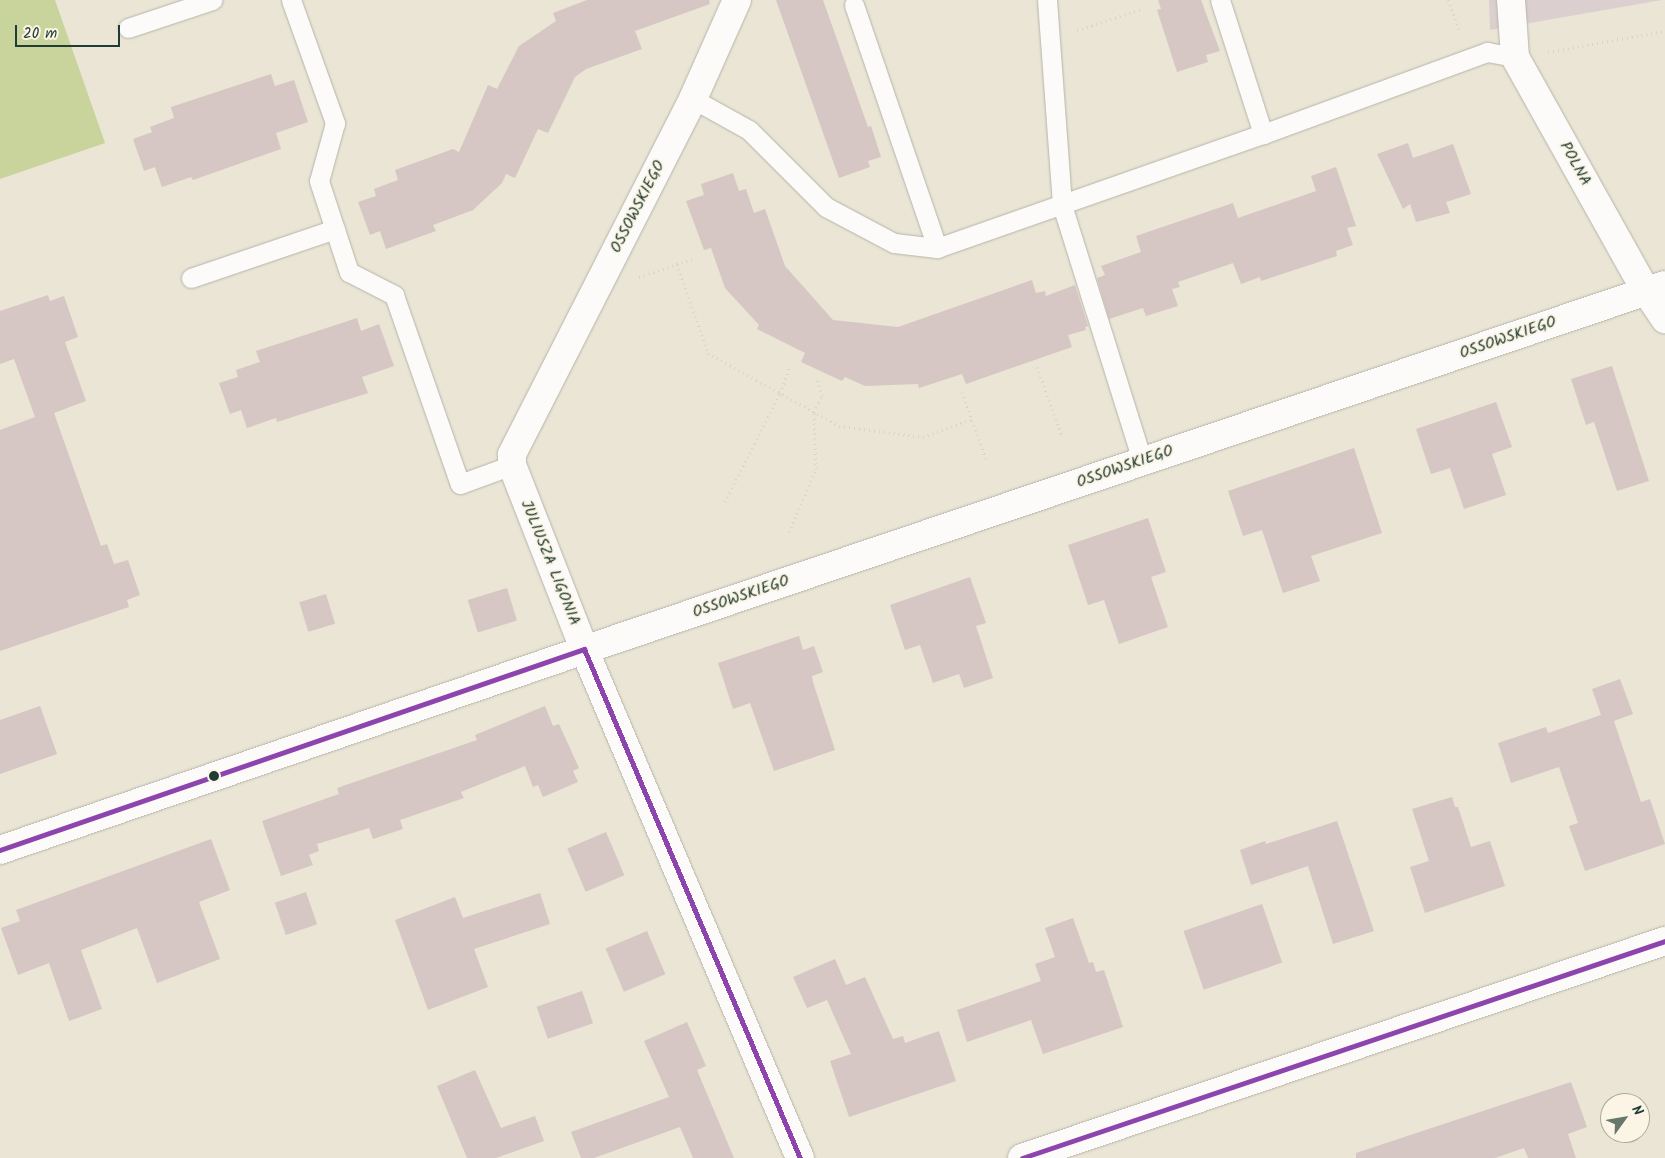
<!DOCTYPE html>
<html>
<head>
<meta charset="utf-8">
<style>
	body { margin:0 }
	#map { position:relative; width:1665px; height:1158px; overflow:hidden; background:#eae5d5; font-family:Kalam,sans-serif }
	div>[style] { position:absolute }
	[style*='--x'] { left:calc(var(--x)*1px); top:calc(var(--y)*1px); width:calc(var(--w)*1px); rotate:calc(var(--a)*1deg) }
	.industrial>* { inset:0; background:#dccfcf }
	.green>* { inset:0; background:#c8d49b }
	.building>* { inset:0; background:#d6c7c4; transform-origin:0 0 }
	.path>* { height:3px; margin-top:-1.5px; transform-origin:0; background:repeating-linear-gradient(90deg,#d4d4d0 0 1px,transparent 0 5px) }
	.roads { filter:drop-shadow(0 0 1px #b5b5aa) drop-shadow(0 0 1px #b5b5aa) }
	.service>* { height:19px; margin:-9.5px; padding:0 9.5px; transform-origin:9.5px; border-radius:9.5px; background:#fcfbf9 }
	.minor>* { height:28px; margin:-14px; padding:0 14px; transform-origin:14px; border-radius:14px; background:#fcfbf9 }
	.tertiary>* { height:28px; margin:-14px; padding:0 14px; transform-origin:14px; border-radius:14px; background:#fcfbf9 }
	.bus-1>* { height:5px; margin:-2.5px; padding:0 2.5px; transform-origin:2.5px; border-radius:2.5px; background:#8e44ad }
	.dots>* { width:14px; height:14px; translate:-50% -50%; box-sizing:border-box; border:2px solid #fcf5e5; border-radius:50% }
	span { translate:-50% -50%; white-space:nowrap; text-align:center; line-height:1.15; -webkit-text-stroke:4px #fcf5e5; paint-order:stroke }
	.street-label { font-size:16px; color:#1f3d34 }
	.north { position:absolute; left:1600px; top:1093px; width:50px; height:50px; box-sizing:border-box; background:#fcf5e5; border:1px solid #a4ab9e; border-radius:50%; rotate:58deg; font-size:14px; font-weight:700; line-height:20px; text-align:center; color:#1f3d34 }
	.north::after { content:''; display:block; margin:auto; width:18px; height:22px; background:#66786c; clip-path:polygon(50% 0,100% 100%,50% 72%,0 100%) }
	.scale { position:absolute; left:15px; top:25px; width:105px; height:22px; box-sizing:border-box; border:2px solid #1f3d34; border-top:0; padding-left:6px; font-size:15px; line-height:18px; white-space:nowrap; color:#1f3d34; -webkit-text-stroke:4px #fcf5e5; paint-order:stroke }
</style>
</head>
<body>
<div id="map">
	<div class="industrial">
		<div style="clip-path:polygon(1489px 0,1662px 0,1490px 30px)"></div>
	</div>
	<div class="green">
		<div style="clip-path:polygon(0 0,55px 0,105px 143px,0 179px)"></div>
	</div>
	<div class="building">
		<div style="clip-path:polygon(587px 0,709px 0,710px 4px,635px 31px,642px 49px,586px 69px,575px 77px,548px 133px,538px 129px,515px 178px,506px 174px,502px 183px,473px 210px,433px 225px,436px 231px,386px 249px,380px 231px,370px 235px,358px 202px,376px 196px,374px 189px,398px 180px,395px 170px,453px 149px,459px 152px,488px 85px,497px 89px,519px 46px,556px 21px,553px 13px)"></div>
		<div style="clip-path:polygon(776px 0,823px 0,868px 127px,871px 126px,881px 157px,868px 161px,870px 167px,839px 178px)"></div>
		<div style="clip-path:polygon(1158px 0,1201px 0,1220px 51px,1206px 55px,1208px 62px,1177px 72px,1157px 10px,1161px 9px)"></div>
		<div style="clip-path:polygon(271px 74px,275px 86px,294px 80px,308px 122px,276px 133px,281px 149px,193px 180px,191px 177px,162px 187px,155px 167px,144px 171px,133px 139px,152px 132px,150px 127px,174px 118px,171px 107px)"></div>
		<div style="clip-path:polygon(1408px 143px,1413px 158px,1453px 144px,1471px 194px,1446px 202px,1450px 213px,1416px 222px,1410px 204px,1403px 209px,1377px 154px)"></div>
		<div style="clip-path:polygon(1336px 167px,1356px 226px,1347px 228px,1353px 245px,1336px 251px,1337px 256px,1261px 281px,1260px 277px,1241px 284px,1233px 263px,1178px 282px,1180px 287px,1172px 289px,1178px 306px,1146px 316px,1143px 308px,1109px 319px,1097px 278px,1105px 275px,1101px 266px,1141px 252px,1136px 236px,1233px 203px,1238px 218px,1316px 191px,1311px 176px)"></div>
		<div style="clip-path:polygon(733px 173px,739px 191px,746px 189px,754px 213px,765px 209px,785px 266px,833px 320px,898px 327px,1032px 280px,1036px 293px,1045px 291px,1046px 296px,1075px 285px,1088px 326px,1085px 327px,1086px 330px,1068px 335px,1072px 347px,966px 384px,962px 374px,919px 388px,918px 384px,865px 386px,845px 377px,842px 381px,801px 362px,805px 353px,757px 329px,759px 325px,725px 288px,711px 248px,704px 250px,686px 201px,704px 195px,701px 184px)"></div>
		<div style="clip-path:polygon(48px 295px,50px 301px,64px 296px,78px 337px,65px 342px,86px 401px,54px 413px,101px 546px,107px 544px,114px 564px,128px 560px,140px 595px,127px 600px,129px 607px,0 651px,0 430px,35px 417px,14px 359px,0 364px,0 311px)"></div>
		<div style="clip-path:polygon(357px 318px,361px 331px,379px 324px,394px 366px,362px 377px,368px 393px,277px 422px,276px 418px,247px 428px,241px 410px,230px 414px,219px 383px,238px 377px,236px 370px,260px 362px,256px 351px)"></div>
		<div style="clip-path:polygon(1612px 366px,1649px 481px,1617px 491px,1594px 422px,1586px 425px,1571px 379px)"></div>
		<div style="clip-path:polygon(1496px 402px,1512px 447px,1492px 454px,1506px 495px,1464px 509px,1450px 468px,1431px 474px,1416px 429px)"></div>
		<div style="clip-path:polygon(1354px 448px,1382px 533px,1311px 556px,1320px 581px,1283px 593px,1262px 530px,1243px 536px,1228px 491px)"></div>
		<div style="clip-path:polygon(1148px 518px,1166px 572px,1151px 577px,1168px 627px,1119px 644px,1104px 600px,1088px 605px,1068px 545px)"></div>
		<div style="clip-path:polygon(970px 577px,986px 623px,976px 626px,993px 678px,964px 688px,959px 674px,933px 683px,920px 645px,905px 650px,890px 605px)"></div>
		<div style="left:507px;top:588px;width:34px;height:41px;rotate:73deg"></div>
		<div style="left:326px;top:594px;width:31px;height:28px;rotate:73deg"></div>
		<div style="clip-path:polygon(799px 636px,803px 650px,814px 646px,823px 672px,812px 676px,813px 682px,835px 750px,774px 771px,750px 703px,733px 709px,718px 663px)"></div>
		<div style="clip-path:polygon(1620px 679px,1633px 714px,1614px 721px,1641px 802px,1650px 799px,1665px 844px,1585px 871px,1569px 826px,1578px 823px,1559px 767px,1511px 783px,1498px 743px,1546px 727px,1548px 733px,1601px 715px,1592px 689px)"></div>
		<div style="clip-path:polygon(40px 706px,57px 754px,0 774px,0 720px)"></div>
		<div style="clip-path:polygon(545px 706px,553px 726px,559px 724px,579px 768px,573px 771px,578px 782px,543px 797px,538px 785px,533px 787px,525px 766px,461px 792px,464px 798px,400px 820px,403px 829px,373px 839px,369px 828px,317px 844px,319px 851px,309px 855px,313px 865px,281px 876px,262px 821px,339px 794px,337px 788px,477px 740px,475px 735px)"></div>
		<div style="clip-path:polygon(1452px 797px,1455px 807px,1458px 807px,1471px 847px,1490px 841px,1505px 886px,1425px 913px,1410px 867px,1429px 861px,1412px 809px)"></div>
		<div style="clip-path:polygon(1337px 821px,1374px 931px,1333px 944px,1308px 866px,1251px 885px,1240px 850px,1265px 841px,1266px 844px)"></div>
		<div style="left:606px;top:832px;width:47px;height:42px;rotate:67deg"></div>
		<div style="clip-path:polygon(211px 839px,230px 890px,199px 902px,220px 959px,157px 983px,137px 928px,81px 950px,102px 1009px,69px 1021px,49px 963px,18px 975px,1px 928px,20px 921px,16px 910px)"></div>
		<div style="left:306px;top:892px;width:34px;height:33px;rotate:71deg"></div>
		<div style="clip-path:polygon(540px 893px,550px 924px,474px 949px,488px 987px,428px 1010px,395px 920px,455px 897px,463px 918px)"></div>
		<div style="left:1262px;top:904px;width:62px;height:83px;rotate:71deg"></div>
		<div style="clip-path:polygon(1073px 918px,1089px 963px,1093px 962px,1096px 972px,1104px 970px,1123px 1027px,1043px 1054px,1031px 1020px,967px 1042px,957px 1010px,1041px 981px,1035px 964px,1055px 957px,1045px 928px)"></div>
		<div style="left:647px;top:931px;width:47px;height:45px;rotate:67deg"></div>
		<div style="clip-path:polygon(835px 959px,846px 985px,865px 977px,893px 1039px,903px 1036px,905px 1043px,939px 1031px,956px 1081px,849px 1117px,830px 1061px,851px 1054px,827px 1000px,807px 1008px,793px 977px)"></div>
		<div style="left:582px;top:991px;width:34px;height:48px;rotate:71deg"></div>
		<div style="clip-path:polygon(687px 1022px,706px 1066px,697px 1070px,734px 1158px,693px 1158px,680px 1127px,594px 1158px,581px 1158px,571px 1132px,669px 1097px,644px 1041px)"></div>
		<div style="clip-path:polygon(475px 1070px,501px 1128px,535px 1116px,544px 1141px,496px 1158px,467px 1158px,437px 1086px)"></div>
		<div style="clip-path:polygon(1571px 1082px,1587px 1127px,1568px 1134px,1576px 1158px,1528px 1158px,1524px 1148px,1495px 1158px,1356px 1158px,1356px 1153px)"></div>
	</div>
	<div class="path">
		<div style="--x:1448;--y:0;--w:34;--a:69"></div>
		<div style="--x:1077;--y:30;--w:68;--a:-17.9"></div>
		<div style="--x:1548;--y:52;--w:119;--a:-10.2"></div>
		<div style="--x:677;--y:264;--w:94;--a:70.8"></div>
		<div style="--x:708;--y:353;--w:150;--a:29.1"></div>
		<div style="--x:839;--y:426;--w:85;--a:7.5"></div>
		<div style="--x:923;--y:437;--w:52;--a:-20.2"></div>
		<div style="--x:639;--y:277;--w:57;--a:-18.4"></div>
		<div style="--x:1037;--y:367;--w:73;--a:70.1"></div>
		<div style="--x:962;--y:392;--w:71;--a:70.3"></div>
		<div style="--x:725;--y:502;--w:122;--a:-63.2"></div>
		<div style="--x:780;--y:393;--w:30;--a:-69"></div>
		<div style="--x:789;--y:532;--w:69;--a:-66.8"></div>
		<div style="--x:816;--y:469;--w:57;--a:-92"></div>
		<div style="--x:814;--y:412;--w:18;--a:-63"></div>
		<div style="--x:822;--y:396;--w:17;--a:-107"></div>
	</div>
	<div class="roads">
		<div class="service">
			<div style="--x:291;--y:0;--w:131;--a:70.3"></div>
			<div style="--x:335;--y:123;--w:60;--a:105.4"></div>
			<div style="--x:319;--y:181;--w:96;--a:71.8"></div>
			<div style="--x:349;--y:272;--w:51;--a:27.1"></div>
			<div style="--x:394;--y:295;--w:200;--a:70.8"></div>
			<div style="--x:460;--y:484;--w:55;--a:-20.1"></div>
			<div style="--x:1047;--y:0;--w:206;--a:85.8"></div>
			<div style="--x:1062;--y:205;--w:268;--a:72.6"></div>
			<div style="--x:1220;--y:0;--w:141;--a:72.2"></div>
			<div style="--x:854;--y:5;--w:257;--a:71.1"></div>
			<div style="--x:937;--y:248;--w:345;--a:-19.3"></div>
			<div style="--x:1263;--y:134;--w:239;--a:-20.1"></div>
			<div style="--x:1487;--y:52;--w:28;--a:10"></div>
			<div style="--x:128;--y:28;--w:89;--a:-18.4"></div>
			<div style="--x:693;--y:99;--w:64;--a:29"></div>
			<div style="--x:749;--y:130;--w:109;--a:45"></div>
			<div style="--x:826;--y:207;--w:77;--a:27.9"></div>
			<div style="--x:894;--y:243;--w:43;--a:6.6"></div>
			<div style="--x:191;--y:278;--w:152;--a:-18.8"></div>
		</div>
		<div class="minor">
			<div style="--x:737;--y:0;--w:108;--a:114"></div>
			<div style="--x:693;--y:99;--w:399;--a:117"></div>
			<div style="--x:512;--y:455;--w:10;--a:90"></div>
			<div style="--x:512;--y:465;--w:198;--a:68.6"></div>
			<div style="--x:584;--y:649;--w:553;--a:67.01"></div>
			<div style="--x:1511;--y:0;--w:57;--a:86"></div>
			<div style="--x:1515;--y:57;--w:268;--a:60.8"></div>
			<div style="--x:1646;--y:291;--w:34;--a:56"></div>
			<div style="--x:0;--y:850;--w:667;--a:-18.9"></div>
			<div style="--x:631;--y:634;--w:1091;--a:-18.65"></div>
		</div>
		<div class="tertiary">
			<div style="--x:1022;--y:1158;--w:679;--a:-18.65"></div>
		</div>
	</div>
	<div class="bus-1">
		<div style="--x:584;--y:649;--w:553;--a:67.01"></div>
		<div style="--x:0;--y:850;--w:618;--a:-18.99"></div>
		<div style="--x:1022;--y:1158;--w:679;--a:-18.65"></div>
	</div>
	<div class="dots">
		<div style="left:214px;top:776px;background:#1f3d34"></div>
	</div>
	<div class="street-label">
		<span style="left:1575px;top:164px;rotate:61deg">POLNA</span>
		<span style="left:638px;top:207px;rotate:-63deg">OSSOWSKIEGO</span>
		<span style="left:1508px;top:338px;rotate:-19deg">OSSOWSKIEGO</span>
		<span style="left:1125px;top:467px;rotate:-19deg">OSSOWSKIEGO</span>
		<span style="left:550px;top:563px;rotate:68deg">JULIUSZA LIGONIA</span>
		<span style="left:741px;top:597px;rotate:-19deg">OSSOWSKIEGO</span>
	</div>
	<div class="north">N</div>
	<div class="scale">20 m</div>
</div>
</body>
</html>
